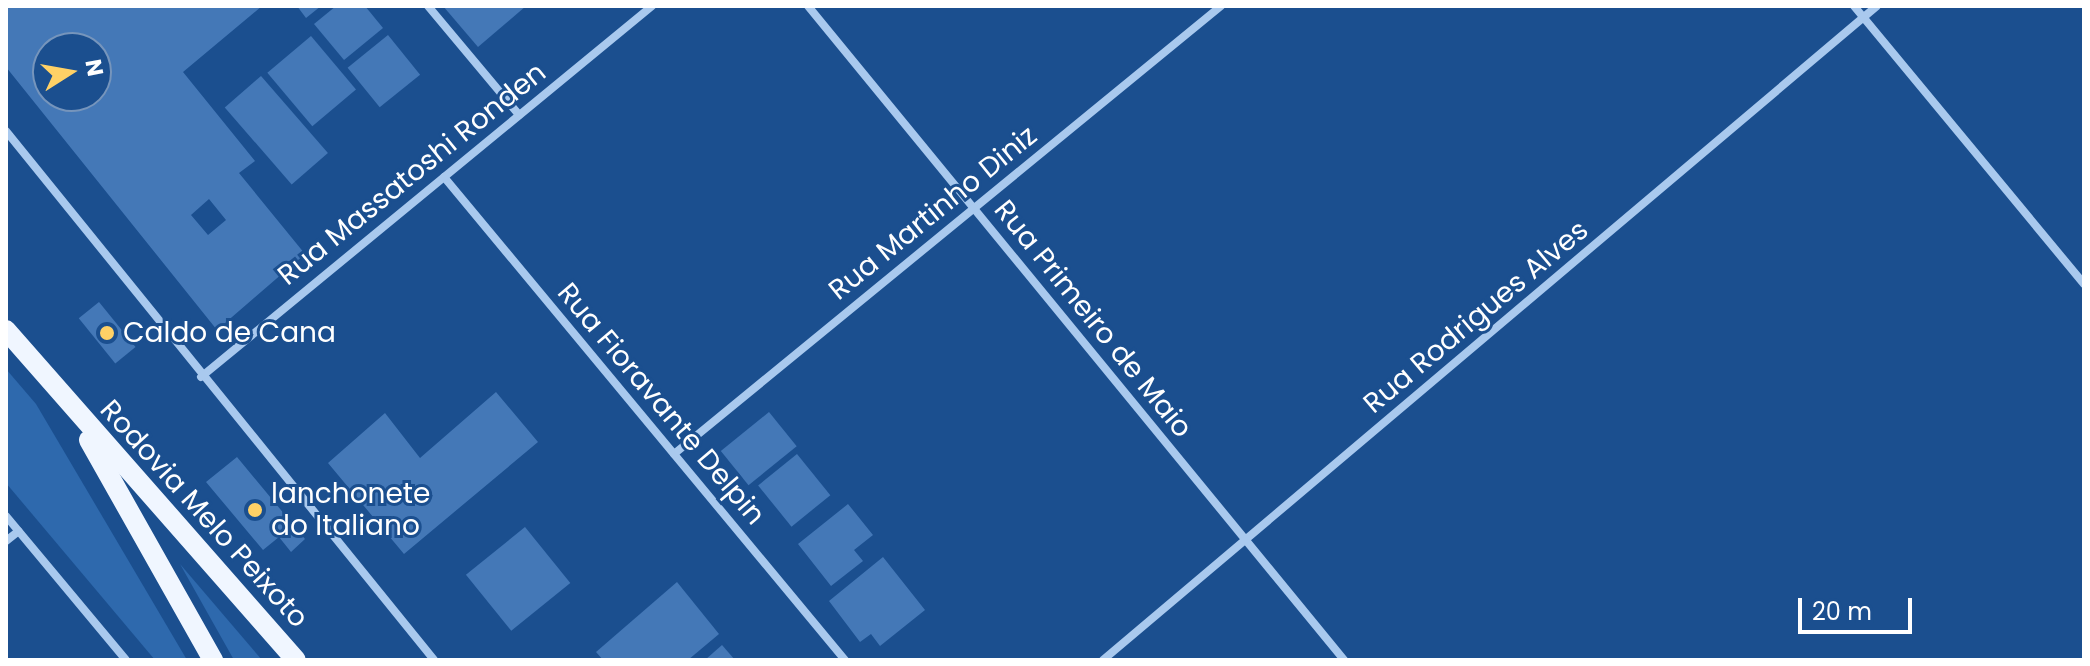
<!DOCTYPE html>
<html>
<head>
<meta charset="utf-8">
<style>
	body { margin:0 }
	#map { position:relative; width:2090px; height:666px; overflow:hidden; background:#1b4f8f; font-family:Poppins,sans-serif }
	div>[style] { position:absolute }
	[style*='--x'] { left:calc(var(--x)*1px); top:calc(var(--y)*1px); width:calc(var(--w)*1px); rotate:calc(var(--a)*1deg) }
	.green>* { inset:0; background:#2e69ad }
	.building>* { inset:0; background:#4478b7; transform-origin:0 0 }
	.minor>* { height:8px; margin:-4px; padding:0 4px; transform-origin:4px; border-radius:4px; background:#a9c9ee }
	.primary>* { height:20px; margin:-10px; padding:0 10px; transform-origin:10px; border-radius:10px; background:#f0f6ff }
	.dots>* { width:22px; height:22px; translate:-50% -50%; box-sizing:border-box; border:4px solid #1b4f8f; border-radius:50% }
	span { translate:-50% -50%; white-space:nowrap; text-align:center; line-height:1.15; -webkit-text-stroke:6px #1b4f8f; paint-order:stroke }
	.street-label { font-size:28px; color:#fff }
	.poi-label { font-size:28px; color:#fff }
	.left { translate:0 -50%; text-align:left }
	.frame { position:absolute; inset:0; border:8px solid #fff; pointer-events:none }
	.north { position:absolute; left:32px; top:32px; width:80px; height:80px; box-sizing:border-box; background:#1b4f8f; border:2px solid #7695bc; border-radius:50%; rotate:79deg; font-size:22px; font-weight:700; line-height:32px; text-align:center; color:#fff }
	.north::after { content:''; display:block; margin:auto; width:28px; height:36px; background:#ffd166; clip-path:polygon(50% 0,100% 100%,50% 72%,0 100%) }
	.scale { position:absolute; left:1798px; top:598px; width:114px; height:36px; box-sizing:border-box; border:4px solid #fff; border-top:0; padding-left:10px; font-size:24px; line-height:28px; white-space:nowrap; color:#fff; -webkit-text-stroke:6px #1b4f8f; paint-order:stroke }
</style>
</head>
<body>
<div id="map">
	<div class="green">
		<div style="clip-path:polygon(6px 369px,36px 404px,187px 660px,155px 660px,6px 483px)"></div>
		<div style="clip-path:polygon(180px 564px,262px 660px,234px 660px)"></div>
	</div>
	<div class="building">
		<div style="clip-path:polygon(evenodd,6px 6px,262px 6px,183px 72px,255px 161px,239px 173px,305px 254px,217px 330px,6px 67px,6px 6px,48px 48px,96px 48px,96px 96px,48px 96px,48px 48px,6px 6px,209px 199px,226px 220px,208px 235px,191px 215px,209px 199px)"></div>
		<div style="clip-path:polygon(297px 6px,321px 6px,306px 18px)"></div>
		<div style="clip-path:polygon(336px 6px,365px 6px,383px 28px,344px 60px,314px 24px)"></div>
		<div style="clip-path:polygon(443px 6px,526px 6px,478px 47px)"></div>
		<div style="left:388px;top:35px;width:51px;height:52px;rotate:51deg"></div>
		<div style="left:311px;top:36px;width:70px;height:57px;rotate:50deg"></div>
		<div style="left:261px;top:76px;width:102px;height:48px;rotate:49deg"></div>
		<div style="left:99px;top:302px;width:58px;height:26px;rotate:51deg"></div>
		<div style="clip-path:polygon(496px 392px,538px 442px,404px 554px,328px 463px,385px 413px,420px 458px)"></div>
		<div style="left:769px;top:412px;width:44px;height:62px;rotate:51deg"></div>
		<div style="left:797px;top:454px;width:53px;height:50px;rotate:51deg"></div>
		<div style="clip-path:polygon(237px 457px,305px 539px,291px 552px,279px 537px,263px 550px,206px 482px)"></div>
		<div style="clip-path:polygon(848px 504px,873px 535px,854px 550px,863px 561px,831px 586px,798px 544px)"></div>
		<div style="left:525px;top:527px;width:72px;height:76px;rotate:51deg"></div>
		<div style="clip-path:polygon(883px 557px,925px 610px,880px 646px,871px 634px,860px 642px,829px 601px)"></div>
		<div style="clip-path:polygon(677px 582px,719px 634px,688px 660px,603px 660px,596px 652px)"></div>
		<div style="clip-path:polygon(722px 645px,735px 660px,705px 660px)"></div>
	</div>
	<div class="minor">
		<div style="--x:428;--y:6;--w:142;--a:50.1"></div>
		<div style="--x:808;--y:6;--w:846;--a:50.66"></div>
		<div style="--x:1854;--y:6;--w:361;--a:50.4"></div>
		<div style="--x:6;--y:131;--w:680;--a:51.02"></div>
		<div style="--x:444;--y:177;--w:628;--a:50.3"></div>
		<div style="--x:201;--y:377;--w:584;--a:-39.44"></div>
		<div style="--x:674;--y:454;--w:707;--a:-39.32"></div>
		<div style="--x:6;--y:516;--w:187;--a:50.2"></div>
		<div style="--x:6;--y:541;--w:16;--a:-38"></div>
		<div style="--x:1103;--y:660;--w:1013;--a:-40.2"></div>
	</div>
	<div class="primary">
		<div style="--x:6;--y:330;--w:439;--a:48.7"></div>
		<div style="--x:89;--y:440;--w:253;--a:60.6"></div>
	</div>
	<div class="dots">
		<div style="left:107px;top:333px;background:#ffd166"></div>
		<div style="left:255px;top:510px;background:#ffd166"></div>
	</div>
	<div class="street-label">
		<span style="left:412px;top:174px;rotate:-39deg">Rua Massatoshi Ronden</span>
		<span style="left:933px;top:213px;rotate:-39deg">Rua Martinho Diniz</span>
		<span style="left:1476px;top:317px;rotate:-40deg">Rua Rodrigues Alves</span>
		<span style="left:1093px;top:319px;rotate:51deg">Rua Primeiro de Maio</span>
		<span style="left:661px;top:404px;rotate:50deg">Rua Fioravante Delpin</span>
		<span style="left:204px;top:514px;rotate:48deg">Rodovia Melo Peixoto</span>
	</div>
	<div class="poi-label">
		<span class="left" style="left:123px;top:333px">Caldo de Cana</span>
		<span class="left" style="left:271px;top:510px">lanchonete<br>do Italiano</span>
	</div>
	<div class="frame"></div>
	<div class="north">N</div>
	<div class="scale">20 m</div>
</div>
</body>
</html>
